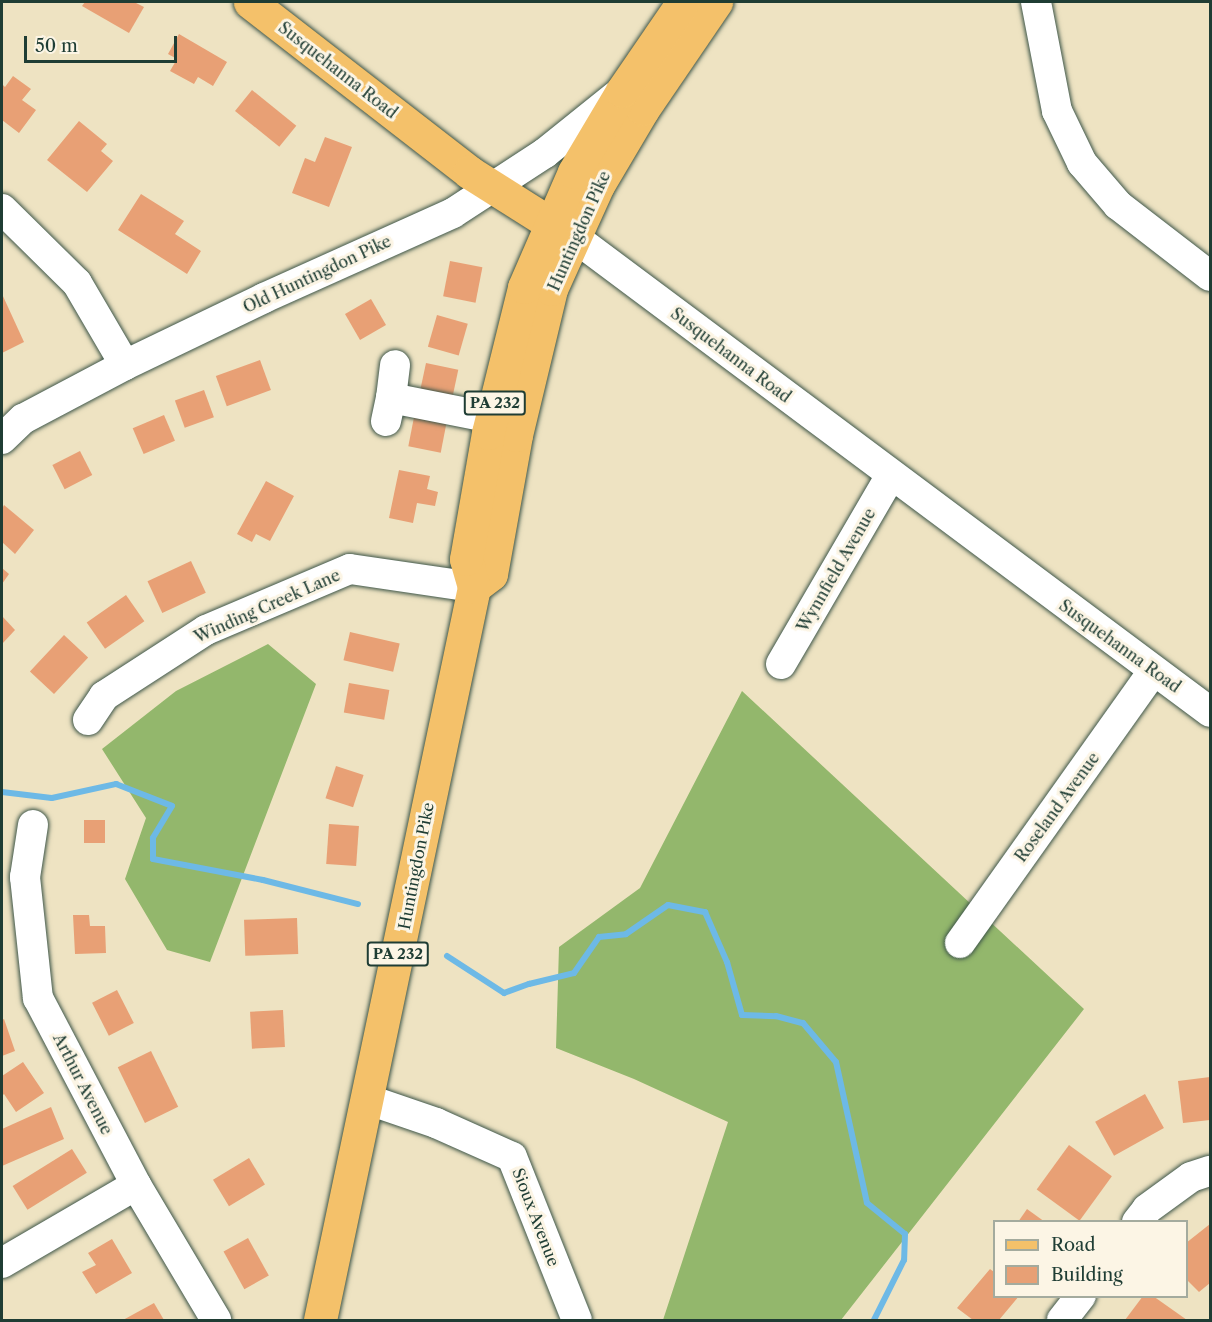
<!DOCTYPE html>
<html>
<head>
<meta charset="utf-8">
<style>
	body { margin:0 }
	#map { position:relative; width:1212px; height:1322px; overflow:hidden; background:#eee3c2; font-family:"Libre Caslon Text",serif }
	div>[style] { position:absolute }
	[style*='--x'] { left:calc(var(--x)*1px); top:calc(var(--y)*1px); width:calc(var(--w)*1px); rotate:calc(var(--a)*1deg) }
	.forest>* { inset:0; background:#93b76c }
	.stream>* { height:6px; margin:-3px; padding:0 3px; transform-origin:3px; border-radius:3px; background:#6db9e6 }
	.building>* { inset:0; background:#e8a075; transform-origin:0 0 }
	.roads { filter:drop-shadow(0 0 2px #3e5649) drop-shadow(0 0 2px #3e5649) }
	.minor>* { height:30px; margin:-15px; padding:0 15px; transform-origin:15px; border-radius:15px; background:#fff }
	.major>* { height:33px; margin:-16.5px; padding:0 16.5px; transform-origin:16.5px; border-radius:16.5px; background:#f4c16a }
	span { translate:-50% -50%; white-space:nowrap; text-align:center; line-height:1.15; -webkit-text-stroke:6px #fcf5e5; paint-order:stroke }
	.shield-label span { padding:2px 4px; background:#fcf5e5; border:2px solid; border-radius:4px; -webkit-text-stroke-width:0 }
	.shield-label { font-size:15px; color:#1f3d34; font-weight:700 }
	.street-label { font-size:16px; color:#1f3d34 }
	.frame { position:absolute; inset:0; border:3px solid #1f3d34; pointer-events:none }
	.legend { position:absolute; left:993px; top:1220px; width:195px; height:78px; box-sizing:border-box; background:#fcf5e5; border:2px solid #a4ab9e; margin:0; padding:8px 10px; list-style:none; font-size:18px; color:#1f3d34 }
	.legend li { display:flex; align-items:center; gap:12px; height:30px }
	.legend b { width:30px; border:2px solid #a4ab9e }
	.scale { position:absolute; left:24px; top:36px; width:153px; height:27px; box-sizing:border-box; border:3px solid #1f3d34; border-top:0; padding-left:8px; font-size:18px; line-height:21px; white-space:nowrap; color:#1f3d34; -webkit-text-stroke:4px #fcf5e5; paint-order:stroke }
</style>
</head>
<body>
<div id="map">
	<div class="forest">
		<div style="clip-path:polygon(268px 644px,316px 684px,210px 962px,167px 950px,125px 879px,146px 818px,102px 749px,176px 691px)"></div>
		<div style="clip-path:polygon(742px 691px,1084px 1009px,841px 1320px,663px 1320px,728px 1122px,634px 1079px,556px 1048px,559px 947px,640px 888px)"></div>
	</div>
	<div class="stream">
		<div style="--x:2;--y:792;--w:50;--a:6.8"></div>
		<div style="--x:52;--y:798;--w:66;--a:-12.3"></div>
		<div style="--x:116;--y:784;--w:60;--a:21.4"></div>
		<div style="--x:172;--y:806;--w:37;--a:121"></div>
		<div style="--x:153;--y:838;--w:21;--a:90"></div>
		<div style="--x:153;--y:859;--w:112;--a:10.8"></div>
		<div style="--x:263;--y:880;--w:98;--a:14.2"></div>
		<div style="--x:447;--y:956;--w:68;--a:33"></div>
		<div style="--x:504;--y:993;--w:27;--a:-20"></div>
		<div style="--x:529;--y:984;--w:46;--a:-13.7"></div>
		<div style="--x:574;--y:973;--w:44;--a:-55.2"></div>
		<div style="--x:599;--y:937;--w:27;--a:-6"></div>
		<div style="--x:626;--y:934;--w:51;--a:-34.6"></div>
		<div style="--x:668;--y:905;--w:38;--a:11"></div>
		<div style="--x:705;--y:912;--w:55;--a:66.3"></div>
		<div style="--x:727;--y:962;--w:55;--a:74.2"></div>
		<div style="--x:742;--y:1015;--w:34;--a:2"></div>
		<div style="--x:776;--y:1016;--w:28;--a:15"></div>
		<div style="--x:803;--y:1023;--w:51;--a:49.8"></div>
		<div style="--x:836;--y:1062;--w:144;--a:77.6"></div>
		<div style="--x:867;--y:1203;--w:49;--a:39.2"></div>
		<div style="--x:905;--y:1234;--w:26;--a:92"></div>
		<div style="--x:904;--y:1260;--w:67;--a:116.6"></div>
	</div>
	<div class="building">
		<div style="clip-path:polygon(85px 2px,134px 2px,144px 7px,129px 33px,82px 6px)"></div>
		<div style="clip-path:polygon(179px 34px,227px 62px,213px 86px,198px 77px,194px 84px,170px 71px,177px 59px,168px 54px)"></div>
		<div style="clip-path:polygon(13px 76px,31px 89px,22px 100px,36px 110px,19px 133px,2px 120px,2px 84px,5px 87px)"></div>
		<div style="left:252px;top:90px;width:57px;height:27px;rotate:39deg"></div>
		<div style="clip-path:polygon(79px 121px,107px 144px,101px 151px,113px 161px,87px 192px,47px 160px)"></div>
		<div style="clip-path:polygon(325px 137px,352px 147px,329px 207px,292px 193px,305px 158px,315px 162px)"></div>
		<div style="clip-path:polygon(141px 194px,184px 221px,175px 234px,201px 251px,187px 274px,118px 230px)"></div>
		<div style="left:450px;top:261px;width:33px;height:36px;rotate:11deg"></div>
		<div style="clip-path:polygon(2px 294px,24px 342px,2px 353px)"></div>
		<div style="left:371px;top:299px;width:30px;height:30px;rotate:60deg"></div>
		<div style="left:437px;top:315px;width:32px;height:33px;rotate:16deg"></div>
		<div style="left:260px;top:360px;width:32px;height:47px;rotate:70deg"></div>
		<div style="left:426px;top:363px;width:33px;height:34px;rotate:12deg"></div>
		<div style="left:204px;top:390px;width:29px;height:31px;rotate:70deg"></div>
		<div style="left:415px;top:412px;width:33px;height:35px;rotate:11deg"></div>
		<div style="left:164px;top:415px;width:28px;height:34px;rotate:67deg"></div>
		<div style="left:80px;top:451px;width:27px;height:31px;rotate:63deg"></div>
		<div style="clip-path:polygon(399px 470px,430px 476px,427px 489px,438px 492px,435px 506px,417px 503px,413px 523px,389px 518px)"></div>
		<div style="clip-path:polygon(266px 481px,294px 496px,270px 541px,256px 534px,252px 542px,237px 534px)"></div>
		<div style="clip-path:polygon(4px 505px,34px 530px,15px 554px,2px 542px,2px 509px)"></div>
		<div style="left:191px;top:561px;width:35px;height:48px;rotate:65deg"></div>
		<div style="clip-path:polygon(2px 568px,9px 574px,2px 584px)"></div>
		<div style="left:126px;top:595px;width:32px;height:48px;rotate:55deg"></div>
		<div style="clip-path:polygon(2px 616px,15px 630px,2px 644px)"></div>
		<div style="left:350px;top:632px;width:51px;height:29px;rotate:13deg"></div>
		<div style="left:64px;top:635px;width:33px;height:50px;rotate:43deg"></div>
		<div style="left:349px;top:683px;width:41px;height:30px;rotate:10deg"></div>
		<div style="left:336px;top:766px;width:29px;height:34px;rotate:18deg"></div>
		<div style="left:84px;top:820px;width:21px;height:23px"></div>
		<div style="left:329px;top:824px;width:30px;height:40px;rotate:4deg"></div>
		<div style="clip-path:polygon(73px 915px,89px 915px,90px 926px,105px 926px,106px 953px,75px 954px)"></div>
		<div style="left:297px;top:918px;width:36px;height:53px;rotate:88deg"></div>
		<div style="left:117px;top:990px;width:37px;height:28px;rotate:63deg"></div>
		<div style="left:283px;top:1010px;width:37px;height:33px;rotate:87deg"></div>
		<div style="clip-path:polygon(4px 1019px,15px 1051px,2px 1056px,2px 1020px)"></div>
		<div style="left:151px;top:1051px;width:62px;height:37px;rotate:64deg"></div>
		<div style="clip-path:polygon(23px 1062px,44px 1093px,16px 1112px,4px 1094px,2px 1096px,2px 1076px)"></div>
		<div style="clip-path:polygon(1210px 1077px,1210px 1120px,1183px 1123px,1178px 1081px)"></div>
		<div style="left:1145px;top:1094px;width:39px;height:57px;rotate:61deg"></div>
		<div style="clip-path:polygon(51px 1107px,64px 1139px,2px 1166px,2px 1129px)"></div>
		<div style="left:1069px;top:1145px;width:53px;height:55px;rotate:36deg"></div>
		<div style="left:72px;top:1149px;width:28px;height:70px;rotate:58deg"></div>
		<div style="left:249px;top:1158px;width:31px;height:42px;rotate:59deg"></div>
		<div style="clip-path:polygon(1027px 1209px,1045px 1222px,1018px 1222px)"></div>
		<div style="clip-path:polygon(1210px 1224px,1210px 1283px,1199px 1292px,1186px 1279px,1186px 1243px)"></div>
		<div style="left:248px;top:1238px;width:43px;height:28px;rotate:61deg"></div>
		<div style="clip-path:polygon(112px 1239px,132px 1273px,96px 1294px,82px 1272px,96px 1265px,88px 1253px)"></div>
		<div style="clip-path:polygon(990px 1269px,994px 1272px,994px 1296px,1019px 1296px,999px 1320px,973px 1320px,957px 1308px)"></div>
		<div style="clip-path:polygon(1143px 1296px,1153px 1296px,1187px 1320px,1125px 1320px)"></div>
		<div style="clip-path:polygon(154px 1303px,164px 1320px,123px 1320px)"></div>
	</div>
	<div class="roads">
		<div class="minor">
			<div style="--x:1036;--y:2;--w:111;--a:79.1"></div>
			<div style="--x:1057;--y:111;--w:58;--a:64.3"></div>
			<div style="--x:1082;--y:163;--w:55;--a:49.4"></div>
			<div style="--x:1118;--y:205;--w:116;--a:37.7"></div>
			<div style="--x:2;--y:209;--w:105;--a:44.6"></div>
			<div style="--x:77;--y:283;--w:95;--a:59.7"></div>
			<div style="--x:574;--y:237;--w:794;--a:36.75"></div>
			<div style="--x:391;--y:398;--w:33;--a:-83"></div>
			<div style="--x:386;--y:421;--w:24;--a:-78"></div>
			<div style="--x:391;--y:398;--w:103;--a:11.2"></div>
			<div style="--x:2;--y:439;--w:29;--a:-44"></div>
			<div style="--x:23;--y:419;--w:115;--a:-27.9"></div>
			<div style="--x:125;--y:365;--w:154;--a:-25.7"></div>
			<div style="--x:264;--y:298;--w:207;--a:-24.2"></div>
			<div style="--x:453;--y:213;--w:110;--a:-33.1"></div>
			<div style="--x:545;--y:153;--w:91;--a:-38.8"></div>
			<div style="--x:781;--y:664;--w:219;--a:-59.8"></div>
			<div style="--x:88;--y:720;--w:29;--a:-56"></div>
			<div style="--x:104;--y:696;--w:121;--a:-32.9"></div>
			<div style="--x:206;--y:630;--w:156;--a:-23"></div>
			<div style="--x:350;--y:569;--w:125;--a:8.3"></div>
			<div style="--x:33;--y:825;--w:53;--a:98.7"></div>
			<div style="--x:25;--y:877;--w:122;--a:83.9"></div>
			<div style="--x:38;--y:998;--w:211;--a:62.3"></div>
			<div style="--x:136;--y:1185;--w:157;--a:59.3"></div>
			<div style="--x:960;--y:943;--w:334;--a:-54.6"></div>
			<div style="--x:369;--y:1100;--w:71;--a:18.9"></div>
			<div style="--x:436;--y:1123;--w:83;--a:24.1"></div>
			<div style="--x:512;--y:1157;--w:175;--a:68.3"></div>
			<div style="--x:1137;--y:1222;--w:16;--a:-52"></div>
			<div style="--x:1147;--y:1209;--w:54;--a:-36"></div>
			<div style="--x:1191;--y:1177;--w:20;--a:-18"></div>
			<div style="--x:2;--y:1263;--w:155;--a:-30.2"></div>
			<div style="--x:1062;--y:1320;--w:31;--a:-52"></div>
		</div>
		<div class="major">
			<div style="--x:250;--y:2;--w:277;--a:37.8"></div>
			<div style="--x:469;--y:172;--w:116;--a:32.3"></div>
			<div style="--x:474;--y:587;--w:21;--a:-37"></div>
			<div style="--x:491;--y:574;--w:141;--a:-79.8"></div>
			<div style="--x:516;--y:435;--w:150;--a:-76.5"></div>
			<div style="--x:551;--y:289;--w:114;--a:-65.7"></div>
			<div style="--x:598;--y:185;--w:88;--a:-59.4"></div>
			<div style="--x:643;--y:109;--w:130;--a:-55.7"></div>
			<div style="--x:320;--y:1320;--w:749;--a:-78.13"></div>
			<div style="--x:474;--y:587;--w:29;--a:-106"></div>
			<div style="--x:466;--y:559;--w:128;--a:-80.1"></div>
			<div style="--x:488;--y:433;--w:150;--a:-76.1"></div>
			<div style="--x:524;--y:287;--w:125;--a:-66.5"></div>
			<div style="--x:574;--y:172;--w:94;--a:-59.3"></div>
			<div style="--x:622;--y:91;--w:108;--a:-55.6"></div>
		</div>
	</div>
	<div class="shield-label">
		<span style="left:495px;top:403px">PA 232</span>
		<span style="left:398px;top:954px">PA 232</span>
	</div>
	<div class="street-label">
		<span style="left:338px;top:70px;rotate:38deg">Susquehanna Road</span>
		<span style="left:579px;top:231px;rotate:-66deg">Huntingdon Pike</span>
		<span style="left:317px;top:274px;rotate:-25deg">Old Huntingdon Pike</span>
		<span style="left:731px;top:355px;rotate:37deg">Susquehanna Road</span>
		<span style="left:836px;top:570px;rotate:-60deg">Wynnfield Avenue</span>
		<span style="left:267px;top:606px;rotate:-24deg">Winding Creek Lane</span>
		<span style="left:1120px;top:646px;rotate:36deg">Susquehanna Road</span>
		<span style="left:1057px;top:807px;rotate:-54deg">Roseland Avenue</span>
		<span style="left:416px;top:866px;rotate:-79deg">Huntingdon Pike</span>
		<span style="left:83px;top:1084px;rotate:63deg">Arthur Avenue</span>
		<span style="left:536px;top:1217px;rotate:69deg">Sioux Avenue</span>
	</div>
	<div class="frame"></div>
	<ul class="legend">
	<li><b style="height:8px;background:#f4c16a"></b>Road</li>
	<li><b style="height:16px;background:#e8a075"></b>Building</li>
	</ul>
	<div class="scale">50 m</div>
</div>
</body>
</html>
